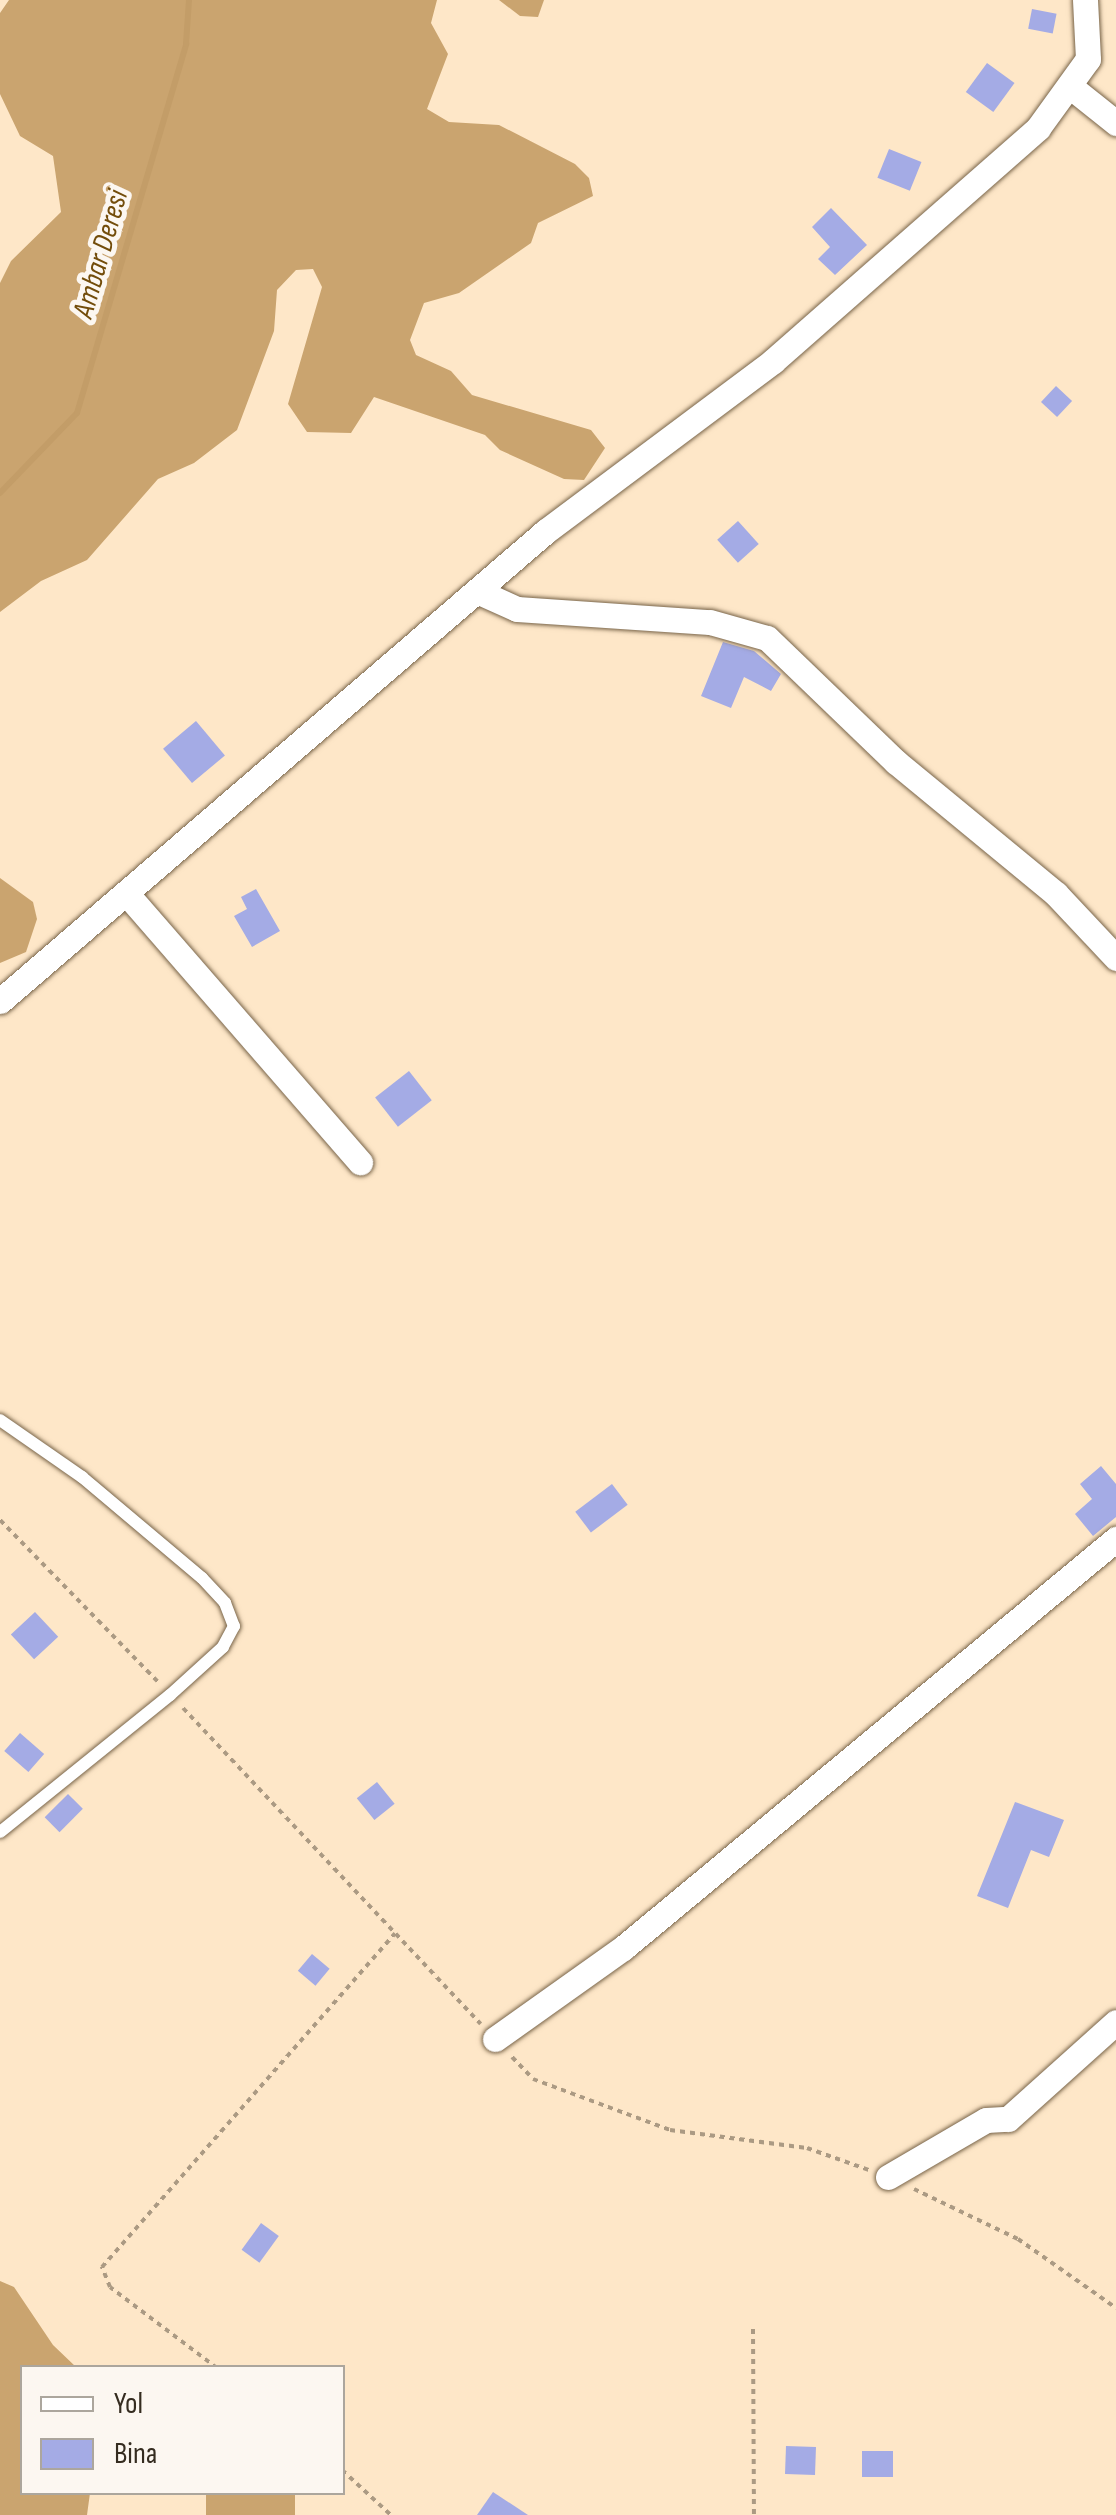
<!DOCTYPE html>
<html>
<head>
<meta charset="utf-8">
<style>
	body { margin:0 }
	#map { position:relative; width:1116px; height:2515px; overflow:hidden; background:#fee7c8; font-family:"Sofia Sans Condensed",sans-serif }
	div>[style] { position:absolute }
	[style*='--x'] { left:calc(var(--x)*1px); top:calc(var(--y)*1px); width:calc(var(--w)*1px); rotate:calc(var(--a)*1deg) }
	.forest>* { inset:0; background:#caa46f; transform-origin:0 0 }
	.stream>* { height:6px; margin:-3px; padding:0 3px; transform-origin:3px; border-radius:3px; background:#c39d68 }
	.building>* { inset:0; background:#a4abe5; transform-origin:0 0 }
	.path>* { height:4px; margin-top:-2px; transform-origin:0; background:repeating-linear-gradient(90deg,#ab9a83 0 5px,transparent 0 10px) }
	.roads { filter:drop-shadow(0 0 2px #786449) drop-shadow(0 0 2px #786449) }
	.service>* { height:12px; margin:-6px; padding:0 6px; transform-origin:6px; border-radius:6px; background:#fff }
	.minor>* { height:25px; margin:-12.5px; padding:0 12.5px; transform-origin:12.5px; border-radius:12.5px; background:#fff }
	span { translate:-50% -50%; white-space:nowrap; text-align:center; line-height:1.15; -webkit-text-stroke:10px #fcf7f1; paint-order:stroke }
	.water-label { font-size:30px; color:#734d0b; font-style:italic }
	.legend { position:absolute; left:20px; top:2365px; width:325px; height:130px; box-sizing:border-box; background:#fcf7f1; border:2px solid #aca69d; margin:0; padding:12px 18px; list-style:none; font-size:30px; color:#352c20 }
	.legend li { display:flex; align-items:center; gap:20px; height:50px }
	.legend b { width:50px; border:2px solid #aca69d }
</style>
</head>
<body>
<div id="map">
	<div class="forest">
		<div style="clip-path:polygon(9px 0,437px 0,431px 23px,448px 54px,427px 109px,449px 122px,499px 125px,575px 164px,589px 178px,593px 196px,538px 223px,531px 243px,459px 293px,424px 303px,410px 340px,416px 355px,451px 371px,472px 395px,591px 430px,605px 448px,584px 480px,564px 479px,500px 450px,485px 435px,374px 397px,351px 433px,307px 432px,288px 404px,322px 287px,313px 269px,296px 270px,277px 290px,274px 331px,237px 430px,194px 463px,158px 479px,87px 560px,41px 581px,0 612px,0 283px,11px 261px,61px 212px,53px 156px,20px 136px,0 94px,0 13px)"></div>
		<div style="clip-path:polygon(499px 0,544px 0,538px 17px,520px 16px)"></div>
		<div style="clip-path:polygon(0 878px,33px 902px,37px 919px,26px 952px,0 963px)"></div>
		<div style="clip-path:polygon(0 2281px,14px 2287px,53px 2345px,76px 2367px,22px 2368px,22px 2492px,90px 2493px,87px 2515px,0 2515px)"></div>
		<div style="left:206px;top:2493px;width:89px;height:23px"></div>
	</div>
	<div class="stream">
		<div style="--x:0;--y:493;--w:111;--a:-46.1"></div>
		<div style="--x:77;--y:413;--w:385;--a:-73.5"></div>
		<div style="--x:186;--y:44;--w:44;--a:-86.1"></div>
	</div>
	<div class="building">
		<div style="left:1032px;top:9px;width:25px;height:20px;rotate:11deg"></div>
		<div style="left:987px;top:63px;width:34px;height:36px;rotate:36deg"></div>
		<div style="left:889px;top:149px;width:35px;height:31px;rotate:22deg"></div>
		<div style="clip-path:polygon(831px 208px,867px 245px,835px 275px,818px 259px,830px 247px,812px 227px)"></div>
		<div style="left:1056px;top:386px;width:22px;height:22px;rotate:43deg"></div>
		<div style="left:738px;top:521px;width:31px;height:28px;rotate:48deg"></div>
		<div style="clip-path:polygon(723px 642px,754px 651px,781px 674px,771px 691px,744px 677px,731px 708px,701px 696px)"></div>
		<div style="left:196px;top:721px;width:45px;height:43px;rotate:50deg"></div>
		<div style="clip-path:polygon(256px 889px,280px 931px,252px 947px,234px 916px,247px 909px,241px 897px)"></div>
		<div style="left:409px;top:1071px;width:37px;height:43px;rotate:52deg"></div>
		<div style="clip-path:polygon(1101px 1466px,1116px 1484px,1116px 1517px,1093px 1536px,1075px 1514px,1092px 1499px,1080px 1484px)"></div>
		<div style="left:612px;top:1484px;width:26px;height:46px;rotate:53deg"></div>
		<div style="left:35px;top:1612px;width:34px;height:33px;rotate:47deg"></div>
		<div style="left:20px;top:1733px;width:32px;height:24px;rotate:41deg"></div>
		<div style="left:377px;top:1782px;width:28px;height:26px;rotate:51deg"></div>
		<div style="left:68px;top:1794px;width:21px;height:33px;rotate:45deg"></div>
		<div style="clip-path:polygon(1015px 1802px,1064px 1820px,1049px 1857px,1031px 1850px,1008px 1908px,977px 1896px)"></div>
		<div style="left:312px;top:1954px;width:23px;height:22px;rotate:40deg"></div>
		<div style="left:261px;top:2223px;width:22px;height:33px;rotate:36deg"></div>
		<div style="left:786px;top:2446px;width:30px;height:28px;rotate:2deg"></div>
		<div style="left:862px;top:2451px;width:31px;height:26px"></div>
		<div style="clip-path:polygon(493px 2492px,528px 2515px,477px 2515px)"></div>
	</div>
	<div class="path">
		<div style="--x:0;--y:1520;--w:228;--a:45.7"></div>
		<div style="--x:183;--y:1708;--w:434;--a:46.7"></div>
		<div style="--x:512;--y:2057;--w:30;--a:46"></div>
		<div style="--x:533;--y:2079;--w:146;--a:20.4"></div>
		<div style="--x:670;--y:2130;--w:138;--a:7.5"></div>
		<div style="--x:807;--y:2148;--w:66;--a:19.5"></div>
		<div style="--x:914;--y:2189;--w:115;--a:25.7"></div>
		<div style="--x:1018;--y:2239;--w:120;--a:35.1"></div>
		<div style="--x:753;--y:2329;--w:186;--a:89.7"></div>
		<div style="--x:217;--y:2368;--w:134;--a:-142.9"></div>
		<div style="--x:110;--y:2287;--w:22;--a:-112"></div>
		<div style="--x:102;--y:2267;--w:444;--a:-48.7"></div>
		<div style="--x:342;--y:2470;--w:67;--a:42.6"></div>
	</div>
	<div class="roads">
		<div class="service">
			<div style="--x:0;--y:1420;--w:100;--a:34.8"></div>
			<div style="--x:82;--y:1477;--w:157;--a:40.1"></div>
			<div style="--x:202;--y:1578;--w:34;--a:47"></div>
			<div style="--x:225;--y:1603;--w:25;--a:69"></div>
			<div style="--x:234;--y:1626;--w:24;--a:118"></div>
			<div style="--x:223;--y:1647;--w:72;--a:137.8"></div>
			<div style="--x:170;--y:1695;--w:218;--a:141.1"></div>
		</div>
		<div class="minor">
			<div style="--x:1071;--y:87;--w:58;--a:38.7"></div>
			<div style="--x:477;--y:591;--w:44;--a:24.2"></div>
			<div style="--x:517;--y:609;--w:193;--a:3.9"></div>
			<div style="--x:710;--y:622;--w:59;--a:15.7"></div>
			<div style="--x:767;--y:638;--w:179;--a:43.9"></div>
			<div style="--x:896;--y:762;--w:207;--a:39.5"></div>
			<div style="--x:1056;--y:894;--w:88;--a:46.8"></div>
			<div style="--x:126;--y:893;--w:357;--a:49"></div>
			<div style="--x:0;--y:1001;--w:720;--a:-40.72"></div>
			<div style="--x:546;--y:531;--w:284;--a:-36.8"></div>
			<div style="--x:773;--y:361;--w:353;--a:-41.3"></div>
			<div style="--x:1038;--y:128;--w:85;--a:-54.1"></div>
			<div style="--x:1088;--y:59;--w:59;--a:-92.9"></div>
			<div style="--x:495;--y:2039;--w:157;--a:-35.4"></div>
			<div style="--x:623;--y:1948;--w:641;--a:-39.68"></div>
			<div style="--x:888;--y:2177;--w:113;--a:-30.2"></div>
			<div style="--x:986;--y:2120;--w:22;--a:-3"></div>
			<div style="--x:1008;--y:2119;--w:145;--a:-41.9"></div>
		</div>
	</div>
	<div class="water-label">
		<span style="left:101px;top:254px;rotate:-74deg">Ambar Deresi</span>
	</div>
	<ul class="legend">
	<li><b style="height:12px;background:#fff"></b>Yol</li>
	<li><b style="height:28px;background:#a4abe5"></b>Bina</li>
	</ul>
</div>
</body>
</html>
